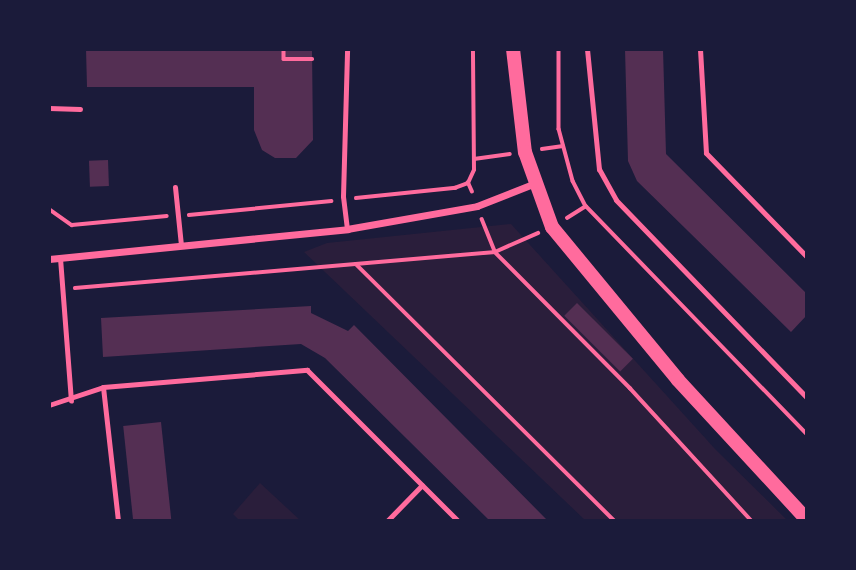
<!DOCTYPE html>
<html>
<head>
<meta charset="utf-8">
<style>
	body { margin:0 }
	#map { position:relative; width:856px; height:570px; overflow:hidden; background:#1b1b3a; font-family:Spectral,serif }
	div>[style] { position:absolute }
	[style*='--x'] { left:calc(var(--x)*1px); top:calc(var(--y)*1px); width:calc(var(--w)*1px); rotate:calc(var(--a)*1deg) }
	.green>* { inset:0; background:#2a1e3b }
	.building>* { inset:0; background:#542f53; transform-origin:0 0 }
	.path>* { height:3.5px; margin:-1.75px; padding:0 1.75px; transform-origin:1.75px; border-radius:1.75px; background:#ff6b9d }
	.service>* { height:5px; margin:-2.5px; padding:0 2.5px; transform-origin:2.5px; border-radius:2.5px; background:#ff6b9d }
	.minor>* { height:7px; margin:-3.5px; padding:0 3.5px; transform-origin:3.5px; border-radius:3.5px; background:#ff6b9d }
	.secondary>* { height:14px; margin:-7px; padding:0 7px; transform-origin:7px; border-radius:7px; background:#ff6b9d }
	span { translate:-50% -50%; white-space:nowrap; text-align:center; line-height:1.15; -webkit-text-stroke:7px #1b1b3a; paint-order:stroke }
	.frame { position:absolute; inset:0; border:51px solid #1b1b3a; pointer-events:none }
</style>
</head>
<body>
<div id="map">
	<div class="green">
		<div style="clip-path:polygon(511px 224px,716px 450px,788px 521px,586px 521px,304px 252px,327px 243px)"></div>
		<div style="clip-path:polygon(260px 483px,301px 521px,240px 521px,233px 514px)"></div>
	</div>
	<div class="building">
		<div style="clip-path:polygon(86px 49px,312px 49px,313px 140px,296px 158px,275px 158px,262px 150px,254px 130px,254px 87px,87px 87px)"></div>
		<div style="clip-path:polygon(625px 49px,663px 49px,666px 154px,807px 294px,807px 315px,791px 332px,637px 181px,628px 161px)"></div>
		<div style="left:108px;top:160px;width:26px;height:19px;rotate:88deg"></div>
		<div style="left:577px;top:303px;width:79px;height:18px;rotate:45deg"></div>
		<div style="clip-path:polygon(311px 306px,311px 313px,348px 331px,354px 325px,548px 521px,490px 521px,325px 358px,301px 344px,103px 357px,101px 318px)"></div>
		<div style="left:161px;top:422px;width:100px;height:38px;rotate:84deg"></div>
	</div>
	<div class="path">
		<div style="--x:284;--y:49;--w:10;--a:90"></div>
		<div style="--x:284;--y:59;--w:28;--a:0"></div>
		<div style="--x:559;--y:49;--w:80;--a:90"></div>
		<div style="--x:559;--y:129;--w:54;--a:74.9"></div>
		<div style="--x:573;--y:181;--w:28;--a:63"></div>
		<div style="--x:586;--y:206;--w:318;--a:45.9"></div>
		<div style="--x:542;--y:149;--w:21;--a:-8"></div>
		<div style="--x:474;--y:159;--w:36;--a:-8"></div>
		<div style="--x:472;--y:192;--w:10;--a:-114"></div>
		<div style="--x:468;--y:183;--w:14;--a:-65"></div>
		<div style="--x:474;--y:170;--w:121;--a:-90.5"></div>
		<div style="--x:356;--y:198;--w:100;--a:-5.8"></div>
		<div style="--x:455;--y:188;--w:14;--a:-21"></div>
		<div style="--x:49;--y:209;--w:28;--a:35"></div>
		<div style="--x:72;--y:225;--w:95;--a:-5.4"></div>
		<div style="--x:189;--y:215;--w:143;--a:-5.6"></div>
		<div style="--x:567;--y:218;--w:22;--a:-32"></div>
		<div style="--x:482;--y:219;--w:35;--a:68"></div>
		<div style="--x:495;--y:252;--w:192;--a:45.2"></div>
		<div style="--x:630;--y:388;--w:180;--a:47.5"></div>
		<div style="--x:356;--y:264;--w:365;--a:44.8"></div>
		<div style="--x:75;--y:288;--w:422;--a:-4.9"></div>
		<div style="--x:495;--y:252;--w:47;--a:-23.8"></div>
	</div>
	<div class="service">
		<div style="--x:587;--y:49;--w:121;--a:84.3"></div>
		<div style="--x:599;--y:169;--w:35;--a:61"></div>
		<div style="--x:616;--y:200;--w:275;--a:46"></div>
		<div style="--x:700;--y:49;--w:104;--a:86.7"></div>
		<div style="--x:706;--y:153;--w:145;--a:45.8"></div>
		<div style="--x:49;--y:108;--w:31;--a:2"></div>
		<div style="--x:175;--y:187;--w:58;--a:84.1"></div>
		<div style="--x:347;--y:229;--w:33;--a:-97"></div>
		<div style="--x:343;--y:196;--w:147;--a:-88.4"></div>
		<div style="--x:60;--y:258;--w:143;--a:85.6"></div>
		<div style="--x:103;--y:387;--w:135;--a:83.6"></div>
		<div style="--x:49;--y:405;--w:57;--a:-18.4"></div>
		<div style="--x:103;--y:387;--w:205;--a:-4.8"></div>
		<div style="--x:307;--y:370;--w:214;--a:45"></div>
		<div style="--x:387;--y:521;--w:50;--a:-45.8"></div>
	</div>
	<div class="minor">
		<div style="--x:49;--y:259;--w:300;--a:-5.7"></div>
		<div style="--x:347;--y:229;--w:132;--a:-10"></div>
		<div style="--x:477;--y:206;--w:60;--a:-21.4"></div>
	</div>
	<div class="secondary">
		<div style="--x:513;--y:49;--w:104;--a:83.4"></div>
		<div style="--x:525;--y:152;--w:80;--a:70.2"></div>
		<div style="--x:552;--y:227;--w:198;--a:50.5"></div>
		<div style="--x:678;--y:380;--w:190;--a:47.3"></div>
	</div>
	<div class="frame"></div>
</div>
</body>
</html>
